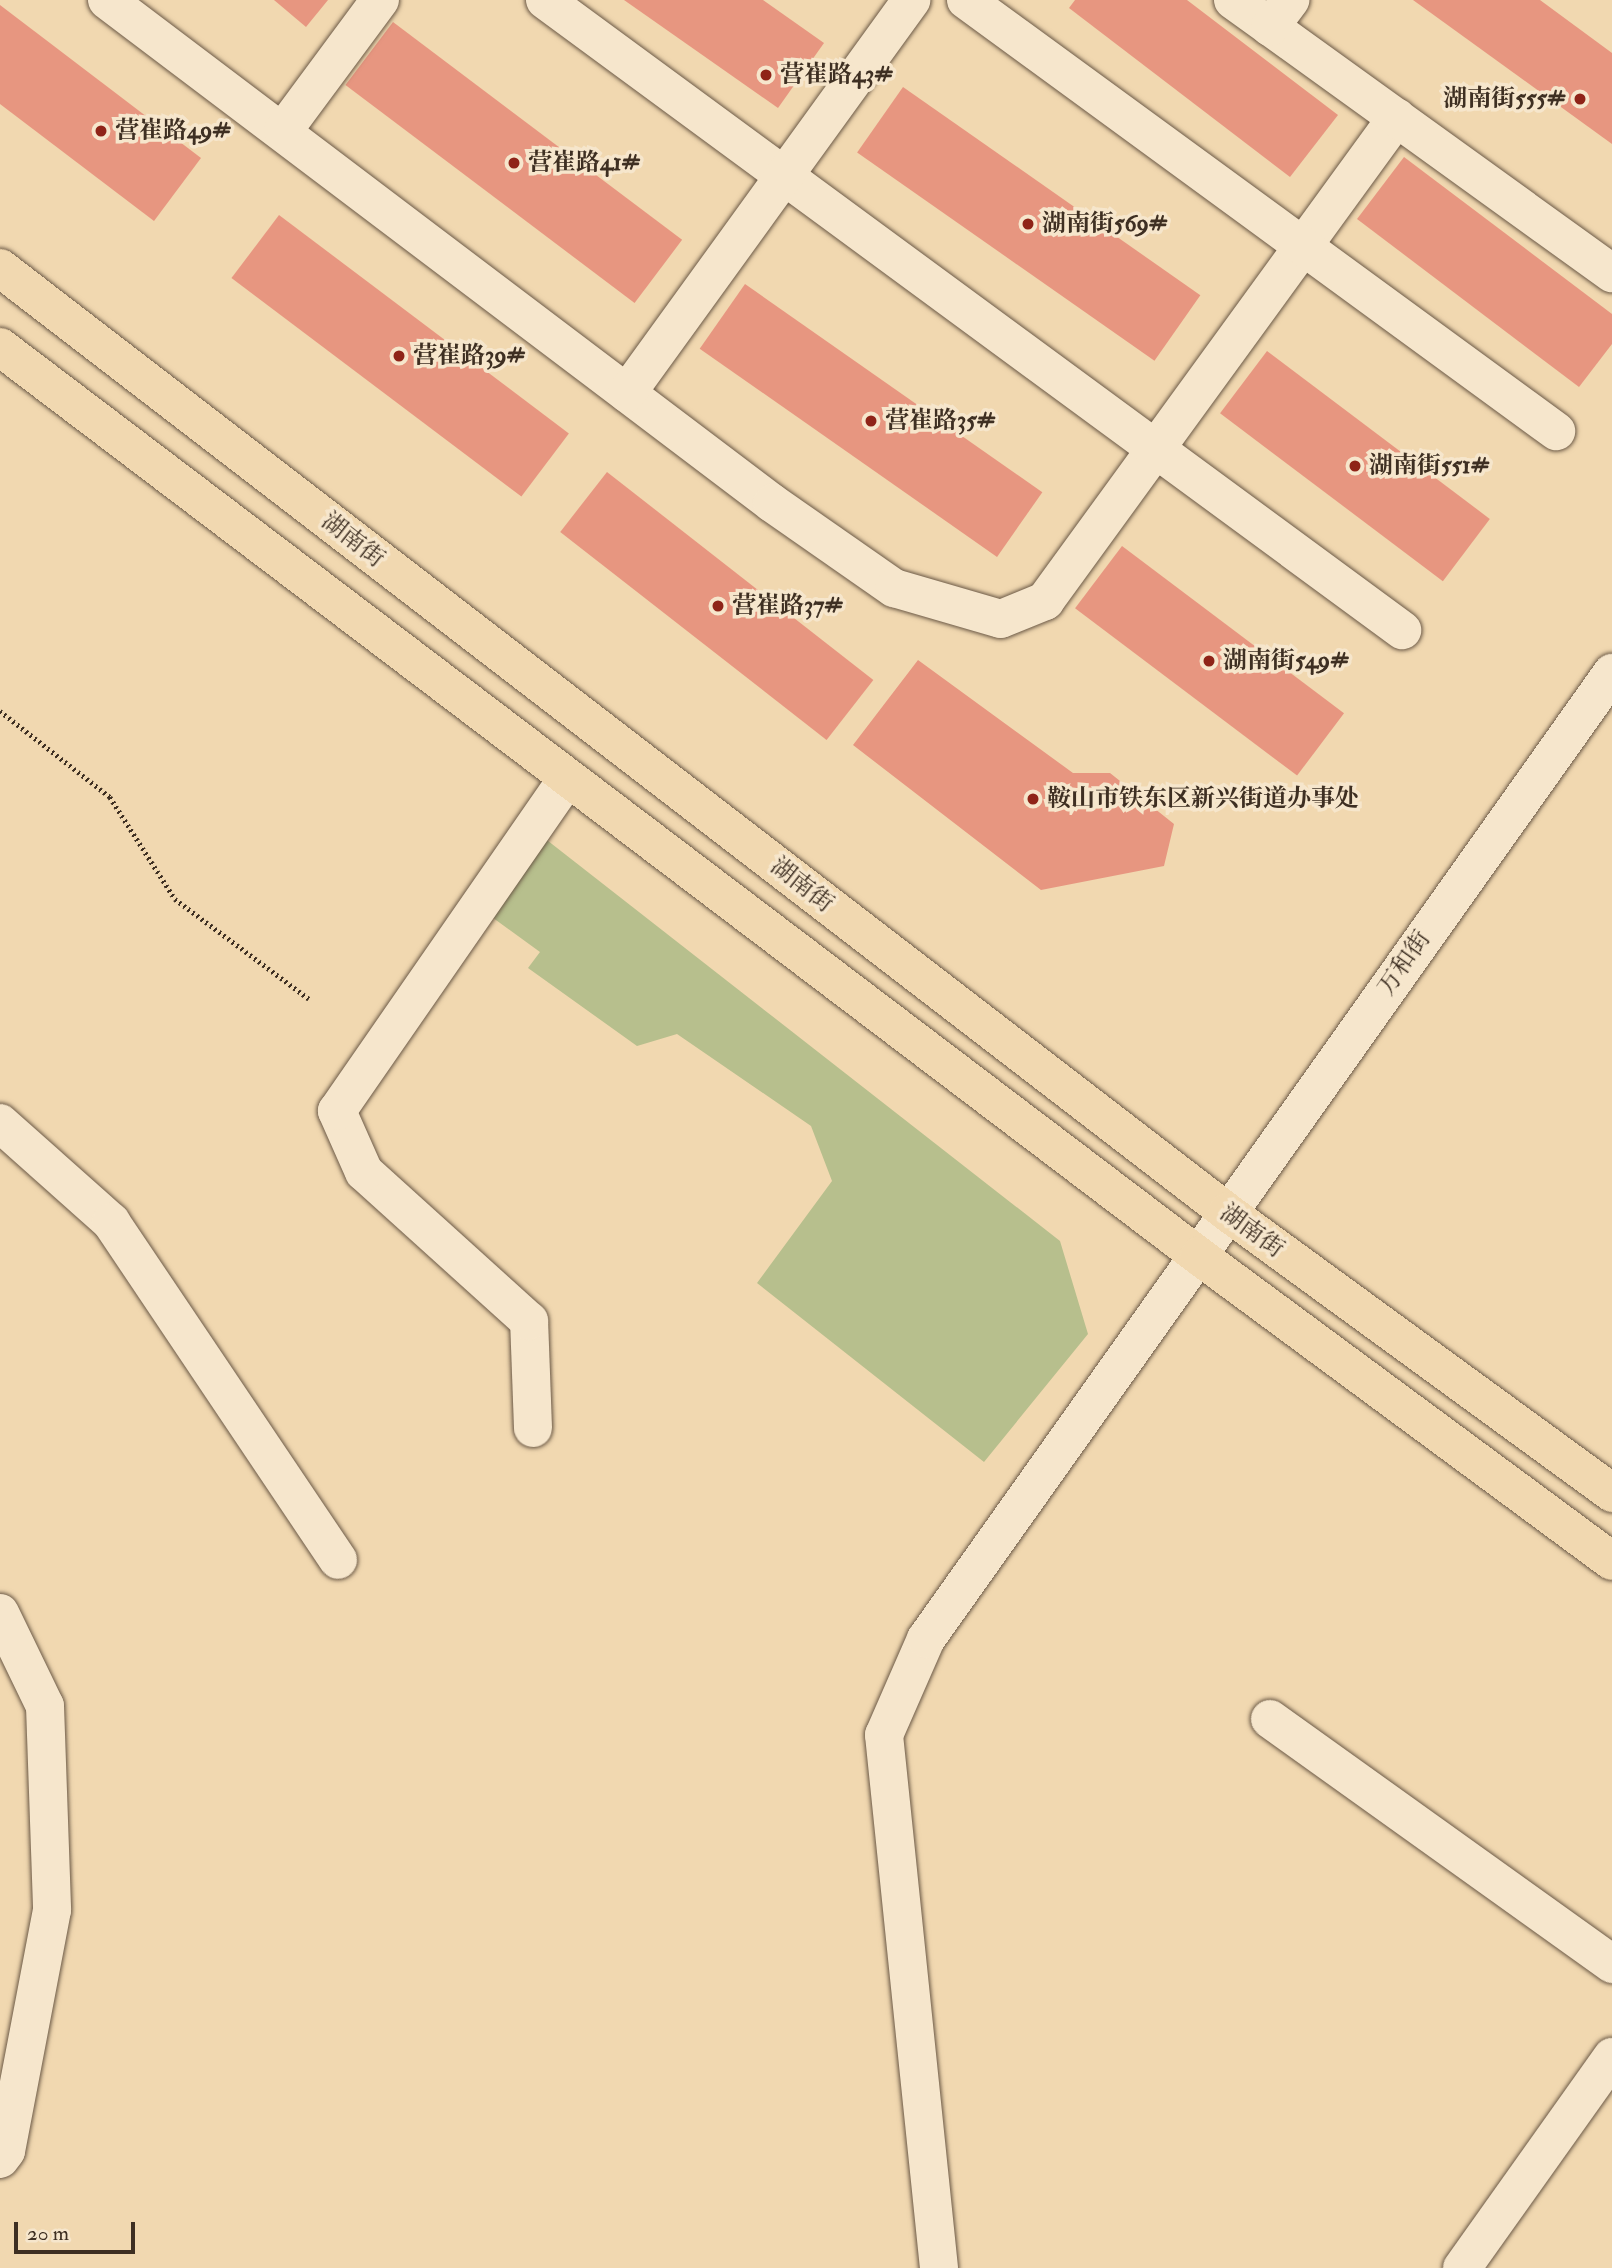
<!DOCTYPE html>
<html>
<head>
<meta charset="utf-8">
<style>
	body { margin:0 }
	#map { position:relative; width:1612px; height:2268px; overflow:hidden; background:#f1d8b0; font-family:"IM FELL Double Pica","Noto Serif SC",serif }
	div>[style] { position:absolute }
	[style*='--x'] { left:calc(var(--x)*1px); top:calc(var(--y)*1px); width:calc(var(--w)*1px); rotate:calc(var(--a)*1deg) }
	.green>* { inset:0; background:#b7bf8d }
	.building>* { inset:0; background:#e79680; transform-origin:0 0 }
	.path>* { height:4.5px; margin-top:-2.25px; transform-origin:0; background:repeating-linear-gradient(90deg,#3e2f22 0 2px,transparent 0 5.5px) }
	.roads { filter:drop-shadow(0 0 2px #6b5946) drop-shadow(0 0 2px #6b5946) }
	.minor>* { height:38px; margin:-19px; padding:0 19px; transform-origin:19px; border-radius:19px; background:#f6e6cc }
	.major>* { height:38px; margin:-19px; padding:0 19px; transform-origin:19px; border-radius:19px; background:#f1d8b0 }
	.dots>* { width:19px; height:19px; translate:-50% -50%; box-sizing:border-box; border:4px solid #f6e6cc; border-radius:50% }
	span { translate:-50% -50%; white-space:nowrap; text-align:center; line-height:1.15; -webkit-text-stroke:7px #f6e6cc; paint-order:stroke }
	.poi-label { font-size:24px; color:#3e2f22; font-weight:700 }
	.left { translate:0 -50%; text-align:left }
	.right { translate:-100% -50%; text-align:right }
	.street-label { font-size:24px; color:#3e2f22 }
	.scale { position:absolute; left:14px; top:2222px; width:121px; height:32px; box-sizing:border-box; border:4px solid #3e2f22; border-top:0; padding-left:9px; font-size:21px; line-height:24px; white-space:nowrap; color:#3e2f22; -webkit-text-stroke:5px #f6e6cc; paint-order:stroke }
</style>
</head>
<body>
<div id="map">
	<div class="green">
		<div style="clip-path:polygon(543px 837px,1060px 1241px,1088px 1334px,984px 1462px,757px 1283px,832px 1181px,811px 1126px,677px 1034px,637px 1046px,528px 968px,540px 952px,489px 915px)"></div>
	</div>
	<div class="building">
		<div style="clip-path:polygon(274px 0,328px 0,306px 27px)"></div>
		<div style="clip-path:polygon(624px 0,763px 0,824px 43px,778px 108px)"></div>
		<div style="clip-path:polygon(1075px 0,1187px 0,1338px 115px,1290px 177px,1069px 8px)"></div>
		<div style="clip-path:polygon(1413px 0,1540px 0,1612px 53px,1612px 144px)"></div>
		<div style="clip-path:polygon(0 5px,201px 158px,154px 221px,0 104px)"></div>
		<div style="left:393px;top:22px;width:362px;height:79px;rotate:37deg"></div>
		<div style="left:903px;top:87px;width:363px;height:80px;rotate:35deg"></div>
		<div style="clip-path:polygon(1404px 157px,1612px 314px,1612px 344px,1579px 387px,1357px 219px)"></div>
		<div style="left:279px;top:215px;width:363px;height:79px;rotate:37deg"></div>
		<div style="left:745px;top:284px;width:363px;height:79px;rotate:35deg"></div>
		<div style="left:1267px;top:351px;width:279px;height:78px;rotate:37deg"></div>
		<div style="left:607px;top:472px;width:338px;height:76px;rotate:38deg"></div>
		<div style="left:1122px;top:546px;width:278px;height:78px;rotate:37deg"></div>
		<div style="clip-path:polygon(918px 660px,1073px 773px,1110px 773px,1174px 824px,1164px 866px,1041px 890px,853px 745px)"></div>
	</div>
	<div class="path">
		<div style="--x:0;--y:711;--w:140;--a:38"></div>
		<div style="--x:110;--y:797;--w:121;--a:57.5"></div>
		<div style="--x:175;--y:899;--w:167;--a:36.7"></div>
	</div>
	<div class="roads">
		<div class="minor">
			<div style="--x:107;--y:0;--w:834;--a:37.1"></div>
			<div style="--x:772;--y:503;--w:149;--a:34.9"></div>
			<div style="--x:894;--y:588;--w:111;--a:16.2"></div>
			<div style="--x:1001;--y:619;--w:48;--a:-22.2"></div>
			<div style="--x:1045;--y:601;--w:598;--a:-53.97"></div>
			<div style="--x:545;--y:0;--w:1064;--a:36.32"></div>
			<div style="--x:966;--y:0;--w:731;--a:36.15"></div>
			<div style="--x:1233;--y:0;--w:467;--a:35.8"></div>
			<div style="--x:1270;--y:27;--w:34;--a:-53"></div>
			<div style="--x:283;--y:131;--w:163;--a:-53.5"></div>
			<div style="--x:627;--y:393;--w:485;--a:-54.1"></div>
			<div style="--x:0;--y:1123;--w:149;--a:41.7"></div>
			<div style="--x:111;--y:1222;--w:407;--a:56.1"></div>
			<div style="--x:533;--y:1428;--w:107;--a:-92.1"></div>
			<div style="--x:529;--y:1321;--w:222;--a:-137.9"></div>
			<div style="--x:364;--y:1172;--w:67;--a:-113.9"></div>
			<div style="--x:337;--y:1111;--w:405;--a:-55.3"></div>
			<div style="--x:0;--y:1613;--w:103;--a:64.2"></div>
			<div style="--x:45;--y:1706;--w:204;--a:88"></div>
			<div style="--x:52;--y:1910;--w:245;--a:100.8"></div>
			<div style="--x:6;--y:2151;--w:10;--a:127"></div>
			<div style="--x:1270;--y:1719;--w:421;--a:35.6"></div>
			<div style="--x:939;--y:2268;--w:536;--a:-95.89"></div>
			<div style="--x:884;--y:1735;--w:105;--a:-66.4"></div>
			<div style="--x:926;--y:1639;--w:1185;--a:-54.62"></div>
			<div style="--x:1462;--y:2268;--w:259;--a:-54.6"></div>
		</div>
		<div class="major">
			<div style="--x:0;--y:268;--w:1548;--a:37.57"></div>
			<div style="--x:1227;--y:1212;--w:477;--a:36.1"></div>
			<div style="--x:0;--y:347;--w:1505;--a:37.17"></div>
			<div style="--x:1199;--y:1256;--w:513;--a:36.45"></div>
		</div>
	</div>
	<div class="dots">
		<div style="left:766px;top:75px;background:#8f2418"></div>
		<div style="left:1580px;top:99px;background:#8f2418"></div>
		<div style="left:101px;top:131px;background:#8f2418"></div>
		<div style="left:514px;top:163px;background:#8f2418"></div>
		<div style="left:1028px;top:224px;background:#8f2418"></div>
		<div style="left:399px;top:356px;background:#8f2418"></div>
		<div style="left:871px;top:421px;background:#8f2418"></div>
		<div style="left:1355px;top:466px;background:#8f2418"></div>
		<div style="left:718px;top:606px;background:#8f2418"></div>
		<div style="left:1209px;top:661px;background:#8f2418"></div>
		<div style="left:1033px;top:799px;background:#8f2418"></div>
	</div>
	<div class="poi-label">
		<span class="left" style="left:780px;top:75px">营崔路43#</span>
		<span class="right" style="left:1566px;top:99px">湖南街555#</span>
		<span class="left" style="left:115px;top:131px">营崔路49#</span>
		<span class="left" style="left:528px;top:163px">营崔路41#</span>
		<span class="left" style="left:1042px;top:224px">湖南街569#</span>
		<span class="left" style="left:413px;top:356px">营崔路39#</span>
		<span class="left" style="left:885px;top:421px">营崔路35#</span>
		<span class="left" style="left:1369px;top:466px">湖南街551#</span>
		<span class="left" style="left:732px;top:606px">营崔路37#</span>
		<span class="left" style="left:1223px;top:661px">湖南街549#</span>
		<span class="left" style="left:1047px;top:799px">鞍山市铁东区新兴街道办事处</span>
	</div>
	<div class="street-label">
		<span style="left:353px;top:540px;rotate:38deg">湖南街</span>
		<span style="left:802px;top:885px;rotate:38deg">湖南街</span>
		<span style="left:1404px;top:963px;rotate:-55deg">万和街</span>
		<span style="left:1252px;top:1231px;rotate:36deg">湖南街</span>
	</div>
	<div class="scale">20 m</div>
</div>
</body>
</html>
